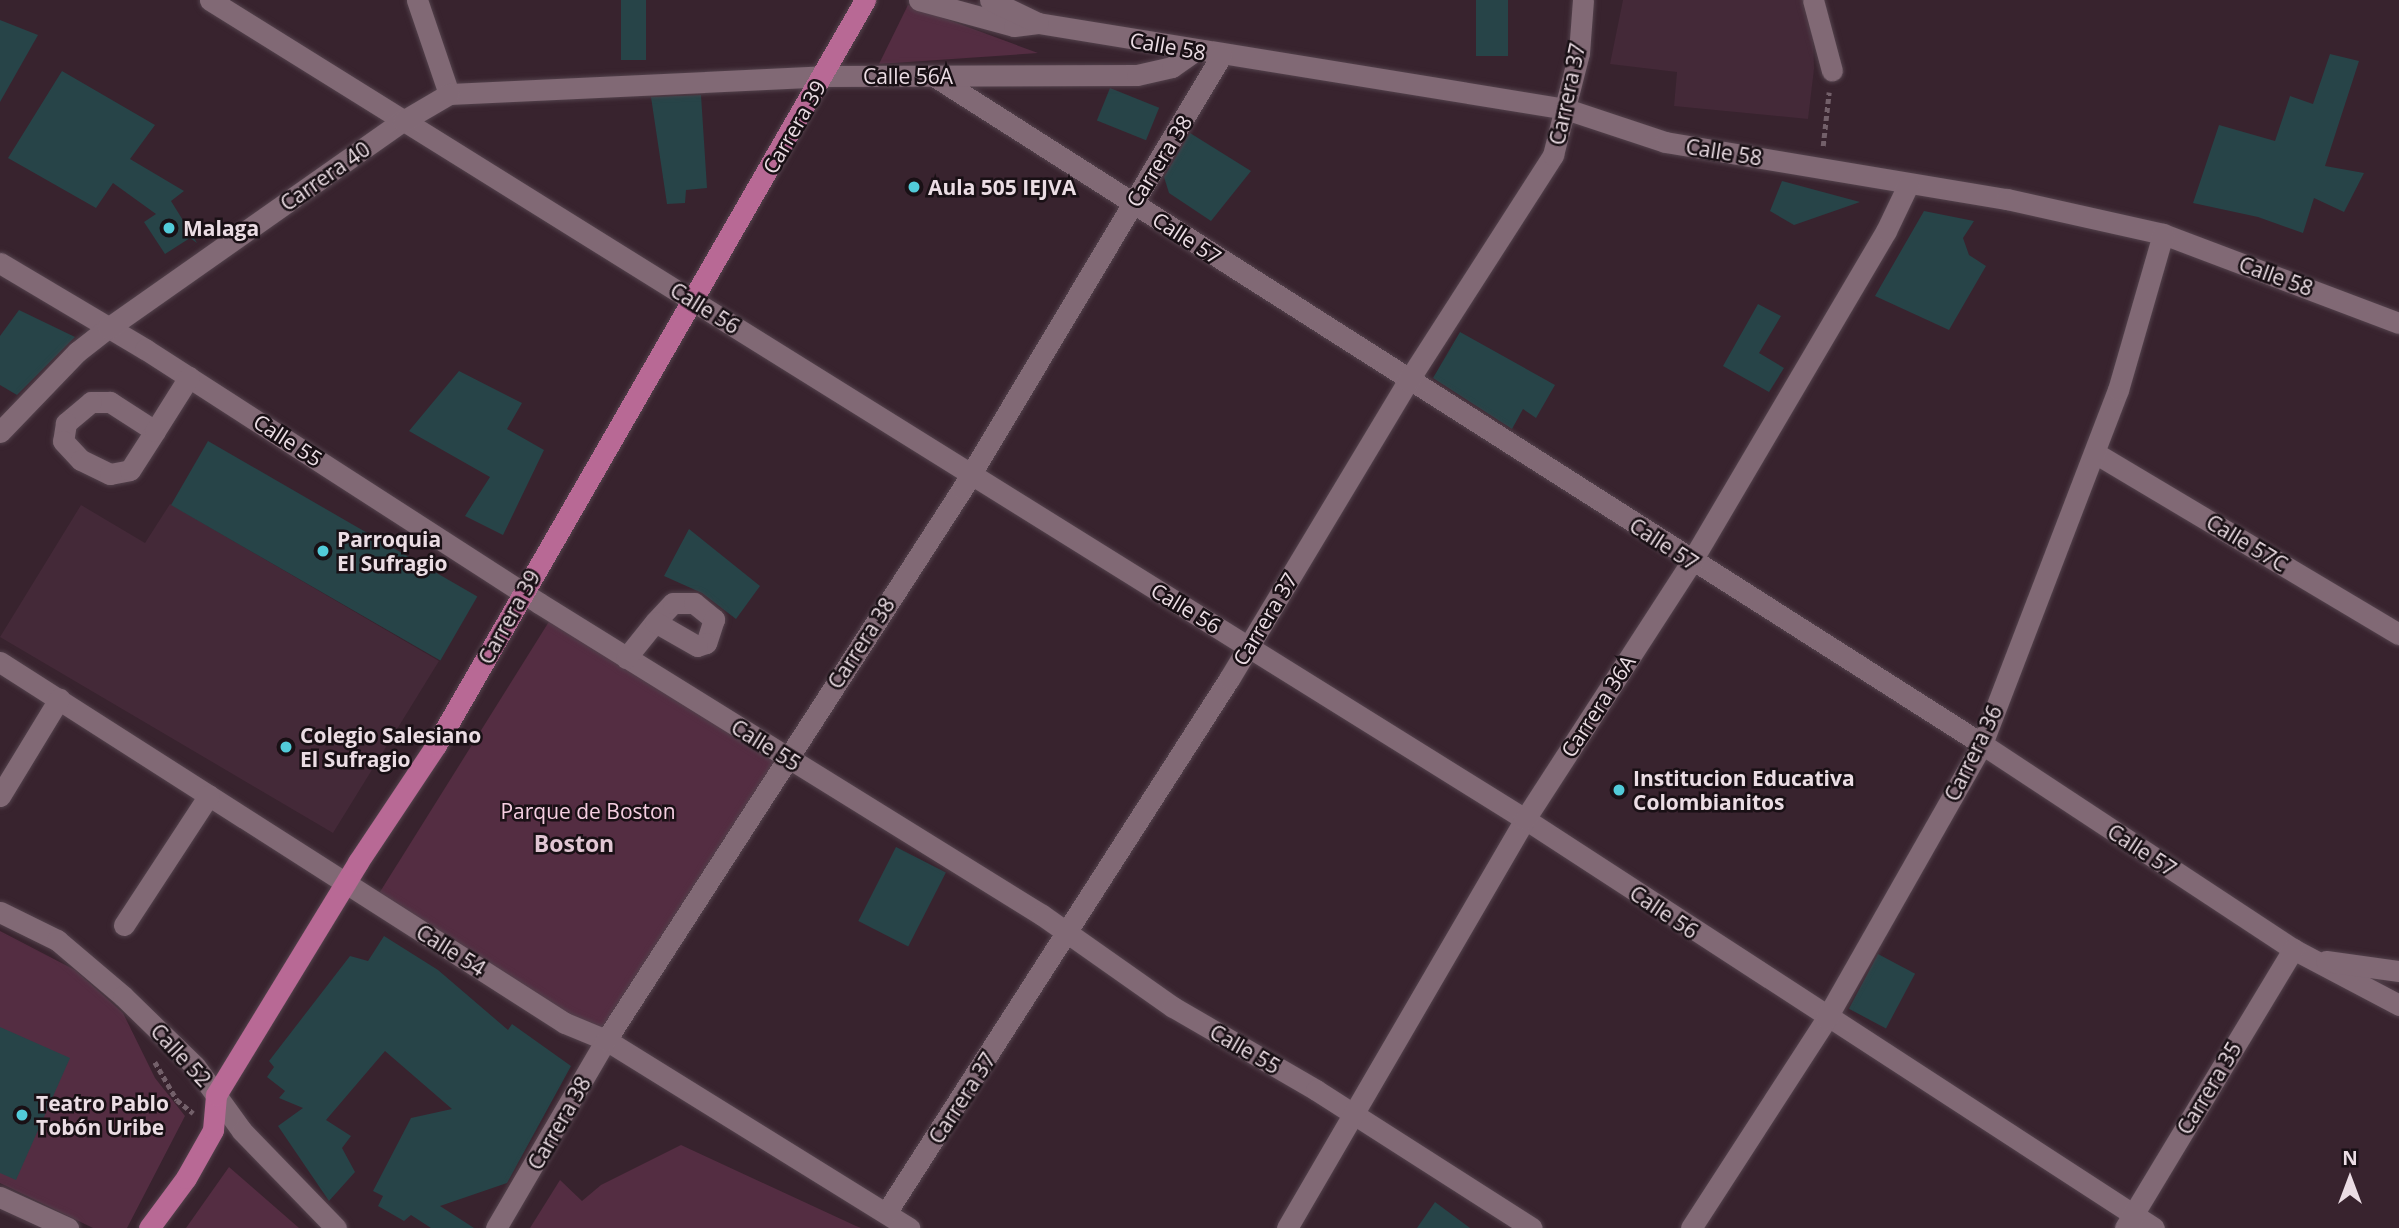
<!DOCTYPE html>
<html>
<head>
<meta charset="utf-8">
<style>
	body { margin:0 }
	#map { position:relative; width:2399px; height:1228px; overflow:hidden; background:#38232e; font-family:"Open Sans",sans-serif }
	div>[style] { position:absolute }
	[style*='--x'] { left:calc(var(--x)*1px); top:calc(var(--y)*1px); width:calc(var(--w)*1px); rotate:calc(var(--a)*1deg) }
	.built>* { inset:0; background:#442938 }
	.green>* { inset:0; background:#542d42; transform-origin:0 0 }
	.building>* { inset:0; background:#274448; transform-origin:0 0 }
	.path>* { height:4.5px; margin-top:-2.25px; transform-origin:0; background:repeating-linear-gradient(90deg,#73606a 0 5px,transparent 0 8.5px) }
	.roads { filter:drop-shadow(0 0 2px #53424c) drop-shadow(0 0 2px #53424c) }
	.minor>* { height:21px; margin:-10.5px; padding:0 10.5px; transform-origin:10.5px; border-radius:10.5px; background:#816975 }
	.major>* { height:21px; margin:-10.5px; padding:0 10.5px; transform-origin:10.5px; border-radius:10.5px; background:#b86995 }
	.dots>* { width:19px; height:19px; translate:-50% -50%; box-sizing:border-box; border:4px solid #191015; border-radius:50% }
	span { translate:-50% -50%; white-space:nowrap; text-align:center; line-height:1.15; -webkit-text-stroke:5px #191015; paint-order:stroke }
	.street-label { font-size:21px; color:#ebdde4 }
	.poi-label { font-size:21px; color:#ebdde4; font-weight:700 }
	.left { translate:0 -50%; text-align:left }
	.park-label { font-size:21px; color:#f5cee1 }
	.neighbourhood-label { font-size:23px; color:#e1c6d3; font-weight:700 }
	.north { position:absolute; left:2315px; top:1144px; width:70px; height:70px; -webkit-text-stroke:5px #191015; paint-order:stroke; rotate:0deg; font-size:19px; font-weight:700; line-height:28px; text-align:center; color:#ebdde4 }
	.north::after { content:''; display:block; margin:auto; width:24px; height:32px; background:#ebdde4; clip-path:polygon(50% 0,100% 100%,50% 72%,0 100%) }
</style>
</head>
<body>
<div id="map">
	<div class="built">
		<div style="clip-path:polygon(1623px 0,1803px 0,1813px 30px,1814px 69px,1808px 119px,1674px 106px,1677px 72px,1610px 64px)"></div>
		<div style="clip-path:polygon(170px 504px,439px 661px,333px 833px,0 637px,81px 505px,145px 543px)"></div>
	</div>
	<div class="green">
		<div style="clip-path:polygon(908px 5px,1038px 53px,879px 64px)"></div>
		<div style="left:550px;top:620px;width:268px;height:325px;rotate:32deg"></div>
		<div style="clip-path:polygon(0 931px,75px 970px,123px 1013px,155px 1078px,185px 1116px,127px 1228px,93px 1228px,0 1183px)"></div>
		<div style="clip-path:polygon(681px 1145px,856px 1226px,861px 1228px,530px 1228px,560px 1180px,582px 1201px,601px 1185px)"></div>
		<div style="clip-path:polygon(229px 1167px,299px 1228px,186px 1228px)"></div>
	</div>
	<div class="building">
		<div style="left:621px;top:0;width:25px;height:60px"></div>
		<div style="left:1476px;top:0;width:32px;height:56px"></div>
		<div style="clip-path:polygon(0 20px,38px 35px,0 102px)"></div>
		<div style="clip-path:polygon(2330px 54px,2359px 61px,2325px 166px,2364px 173px,2344px 212px,2314px 198px,2303px 233px,2258px 217px,2193px 203px,2219px 125px,2275px 141px,2290px 96px,2313px 104px)"></div>
		<div style="clip-path:polygon(62px 71px,155px 125px,130px 159px,184px 191px,171px 201px,197px 243px,190px 238px,165px 254px,144px 222px,156px 214px,113px 183px,96px 208px,8px 158px)"></div>
		<div style="left:1110px;top:88px;width:53px;height:35px;rotate:22deg"></div>
		<div style="clip-path:polygon(701px 95px,707px 188px,686px 190px,685px 203px,667px 204px,651px 97px)"></div>
		<div style="clip-path:polygon(1190px 133px,1251px 171px,1211px 221px,1169px 193px,1164px 177px)"></div>
		<div style="clip-path:polygon(1782px 181px,1860px 202px,1794px 225px,1770px 211px)"></div>
		<div style="clip-path:polygon(1924px 211px,1974px 221px,1963px 238px,1969px 255px,1986px 266px,1949px 330px,1875px 296px)"></div>
		<div style="clip-path:polygon(1758px 304px,1781px 316px,1759px 353px,1784px 368px,1769px 392px,1723px 366px)"></div>
		<div style="clip-path:polygon(19px 310px,75px 337px,17px 395px,0 385px,0 336px)"></div>
		<div style="clip-path:polygon(1460px 332px,1555px 385px,1536px 418px,1523px 409px,1512px 429px,1433px 378px)"></div>
		<div style="clip-path:polygon(459px 371px,522px 403px,507px 429px,544px 450px,503px 535px,465px 516px,490px 477px,409px 431px)"></div>
		<div style="left:208px;top:441px;width:311px;height:74px;rotate:30deg"></div>
		<div style="clip-path:polygon(689px 529px,760px 586px,736px 619px,702px 593px,664px 576px)"></div>
		<div style="left:896px;top:847px;width:56px;height:83px;rotate:27deg"></div>
		<div style="clip-path:polygon(384px 936px,438px 970px,508px 1030px,512px 1024px,571px 1066px,507px 1183px,440px 1206px,474px 1228px,431px 1228px,411px 1215px,404px 1221px,378px 1206px,383px 1196px,373px 1191px,411px 1118px,452px 1109px,385px 1051px,326px 1120px,351px 1136px,342px 1148px,355px 1172px,329px 1201px,278px 1126px,303px 1108px,279px 1098px,285px 1091px,267px 1077px,274px 1067px,269px 1061px,350px 956px,368px 961px)"></div>
		<div style="left:1878px;top:954px;width:42px;height:62px;rotate:28deg"></div>
		<div style="clip-path:polygon(0 1027px,70px 1058px,16px 1180px,0 1173px)"></div>
		<div style="clip-path:polygon(1435px 1202px,1470px 1228px,1417px 1228px)"></div>
	</div>
	<div class="path">
		<div style="--x:1823;--y:146;--w:54;--a:-83.7"></div>
		<div style="--x:155;--y:1062;--w:44;--a:59.9"></div>
		<div style="--x:177;--y:1100;--w:21;--a:39"></div>
	</div>
	<div class="roads">
		<div class="minor">
			<div style="--x:210;--y:0;--w:1549;--a:31.92"></div>
			<div style="--x:1525;--y:819;--w:750;--a:33.03"></div>
			<div style="--x:417;--y:0;--w:99;--a:71.2"></div>
			<div style="--x:919;--y:0;--w:98;--a:15.3"></div>
			<div style="--x:1014;--y:26;--w:24;--a:-7"></div>
			<div style="--x:1038;--y:23;--w:535;--a:9.25"></div>
			<div style="--x:1566;--y:109;--w:104;--a:18.4"></div>
			<div style="--x:1665;--y:142;--w:347;--a:9.5"></div>
			<div style="--x:2007;--y:199;--w:160;--a:12.6"></div>
			<div style="--x:2163;--y:234;--w:252;--a:20.7"></div>
			<div style="--x:990;--y:0;--w:53;--a:25.6"></div>
			<div style="--x:1813;--y:0;--w:73;--a:75"></div>
			<div style="--x:934;--y:76;--w:1243;--a:32.51"></div>
			<div style="--x:1982;--y:744;--w:372;--a:33.4"></div>
			<div style="--x:2293;--y:949;--w:120;--a:27.8"></div>
			<div style="--x:449;--y:94;--w:375;--a:-2.7"></div>
			<div style="--x:824;--y:76;--w:313;--a:-0.2"></div>
			<div style="--x:1137;--y:75;--w:36;--a:-13"></div>
			<div style="--x:1172;--y:67;--w:28;--a:-35"></div>
			<div style="--x:0;--y:263;--w:169;--a:30.7"></div>
			<div style="--x:145;--y:349;--w:469;--a:32.8"></div>
			<div style="--x:539;--y:603;--w:592;--a:31.81"></div>
			<div style="--x:1042;--y:915;--w:160;--a:35.1"></div>
			<div style="--x:1173;--y:1007;--w:165;--a:30.1"></div>
			<div style="--x:1316;--y:1090;--w:256;--a:32.6"></div>
			<div style="--x:155;--y:431;--w:54;--a:-147.2"></div>
			<div style="--x:110;--y:402;--w:19;--a:180"></div>
			<div style="--x:91;--y:402;--w:33;--a:140"></div>
			<div style="--x:66;--y:423;--w:18;--a:99"></div>
			<div style="--x:63;--y:441;--w:26;--a:47"></div>
			<div style="--x:81;--y:460;--w:32;--a:26"></div>
			<div style="--x:110;--y:474;--w:20;--a:-11"></div>
			<div style="--x:130;--y:470;--w:46;--a:-57.3"></div>
			<div style="--x:155;--y:431;--w:64;--a:-57.8"></div>
			<div style="--x:0;--y:432;--w:111;--a:-46.1"></div>
			<div style="--x:77;--y:352;--w:39;--a:-38"></div>
			<div style="--x:108;--y:328;--w:360;--a:-35.1"></div>
			<div style="--x:403;--y:121;--w:53;--a:-30.4"></div>
			<div style="--x:2095;--y:453;--w:354;--a:30.8"></div>
			<div style="--x:626;--y:658;--w:46;--a:-51.1"></div>
			<div style="--x:655;--y:622;--w:26;--a:-47"></div>
			<div style="--x:673;--y:603;--w:21;--a:0"></div>
			<div style="--x:694;--y:603;--w:26;--a:39"></div>
			<div style="--x:714;--y:619;--w:25;--a:108"></div>
			<div style="--x:706;--y:643;--w:9;--a:162"></div>
			<div style="--x:697;--y:646;--w:48;--a:-150.3"></div>
			<div style="--x:0;--y:662;--w:670;--a:32.58"></div>
			<div style="--x:565;--y:1023;--w:44;--a:22.5"></div>
			<div style="--x:606;--y:1040;--w:357;--a:31.8"></div>
			<div style="--x:0;--y:796;--w:114;--a:-58.7"></div>
			<div style="--x:0;--y:912;--w:64;--a:26.2"></div>
			<div style="--x:57;--y:940;--w:87;--a:40.3"></div>
			<div style="--x:123;--y:996;--w:100;--a:44.2"></div>
			<div style="--x:195;--y:1066;--w:80;--a:54.1"></div>
			<div style="--x:242;--y:1131;--w:135;--a:45.9"></div>
			<div style="--x:124;--y:925;--w:155;--a:-56.8"></div>
			<div style="--x:2326;--y:961;--w:74;--a:7.8"></div>
			<div style="--x:0;--y:1197;--w:75;--a:24.5"></div>
			<div style="--x:886;--y:1213;--w:635;--a:-57.29"></div>
			<div style="--x:1229;--y:679;--w:348;--a:-59"></div>
			<div style="--x:1408;--y:381;--w:269;--a:-57.3"></div>
			<div style="--x:1553;--y:155;--w:105;--a:-75.7"></div>
			<div style="--x:1579;--y:53;--w:53;--a:-85.7"></div>
			<div style="--x:496;--y:1228;--w:218;--a:-59.7"></div>
			<div style="--x:606;--y:1040;--w:656;--a:-57.13"></div>
			<div style="--x:962;--y:489;--w:505;--a:-59.11"></div>
			<div style="--x:1287;--y:1228;--w:473;--a:-59.8"></div>
			<div style="--x:1525;--y:819;--w:306;--a:-57.1"></div>
			<div style="--x:1691;--y:562;--w:384;--a:-59.5"></div>
			<div style="--x:1886;--y:231;--w:51;--a:-64.4"></div>
			<div style="--x:1691;--y:1228;--w:249;--a:-57.1"></div>
			<div style="--x:1826;--y:1019;--w:316;--a:-60.4"></div>
			<div style="--x:1982;--y:744;--w:379;--a:-69"></div>
			<div style="--x:2118;--y:390;--w:162;--a:-73.9"></div>
			<div style="--x:2125;--y:1228;--w:326;--a:-58.9"></div>
		</div>
		<div class="major">
			<div style="--x:149;--y:1228;--w:62;--a:-53.5"></div>
			<div style="--x:186;--y:1178;--w:55;--a:-60.6"></div>
			<div style="--x:213;--y:1130;--w:35;--a:-85"></div>
			<div style="--x:216;--y:1095;--w:273;--a:-58.6"></div>
			<div style="--x:358;--y:862;--w:141;--a:-56.3"></div>
			<div style="--x:436;--y:745;--w:860;--a:-60.06"></div>
		</div>
	</div>
	<div class="dots">
		<div style="left:914px;top:187px;background:#52cbd9"></div>
		<div style="left:169px;top:228px;background:#52cbd9"></div>
		<div style="left:323px;top:551px;background:#52cbd9"></div>
		<div style="left:286px;top:747px;background:#52cbd9"></div>
		<div style="left:1619px;top:790px;background:#52cbd9"></div>
		<div style="left:22px;top:1115px;background:#52cbd9"></div>
	</div>
	<div class="street-label">
		<span style="left:1168px;top:46px;rotate:10deg">Calle 58</span>
		<span style="left:908px;top:76px">Calle 56A</span>
		<span style="left:1567px;top:94px;rotate:-78deg">Carrera 37</span>
		<span style="left:794px;top:127px;rotate:-60deg">Carrera 39</span>
		<span style="left:1724px;top:152px;rotate:9deg">Calle 58</span>
		<span style="left:1159px;top:161px;rotate:-58deg">Carrera 38</span>
		<span style="left:325px;top:176px;rotate:-35deg">Carrera 40</span>
		<span style="left:1187px;top:238px;rotate:33deg">Calle 57</span>
		<span style="left:2276px;top:276px;rotate:20deg">Calle 58</span>
		<span style="left:705px;top:308px;rotate:32deg">Calle 56</span>
		<span style="left:288px;top:440px;rotate:33deg">Calle 55</span>
		<span style="left:2247px;top:543px;rotate:31deg">Calle 57C</span>
		<span style="left:1664px;top:544px;rotate:33deg">Calle 57</span>
		<span style="left:1186px;top:608px;rotate:31deg">Calle 56</span>
		<span style="left:509px;top:617px;rotate:-61deg">Carrera 39</span>
		<span style="left:1265px;top:619px;rotate:-59deg">Carrera 37</span>
		<span style="left:861px;top:643px;rotate:-57deg">Carrera 38</span>
		<span style="left:1598px;top:706px;rotate:-57deg">Carrera 36A</span>
		<span style="left:766px;top:745px;rotate:32deg">Calle 55</span>
		<span style="left:1973px;top:753px;rotate:-64deg">Carrera 36</span>
		<span style="left:2142px;top:850px;rotate:33deg">Calle 57</span>
		<span style="left:1664px;top:912px;rotate:34deg">Calle 56</span>
		<span style="left:451px;top:950px;rotate:32deg">Calle 54</span>
		<span style="left:1245px;top:1049px;rotate:30deg">Calle 55</span>
		<span style="left:181px;top:1055px;rotate:47deg">Calle 52</span>
		<span style="left:2209px;top:1088px;rotate:-59deg">Carrera 35</span>
		<span style="left:962px;top:1098px;rotate:-57deg">Carrera 37</span>
		<span style="left:559px;top:1123px;rotate:-60deg">Carrera 38</span>
	</div>
	<div class="poi-label">
		<span class="left" style="left:928px;top:187px">Aula 505 IEJVA</span>
		<span class="left" style="left:183px;top:228px">Malaga</span>
		<span class="left" style="left:337px;top:551px">Parroquia<br>El Sufragio</span>
		<span class="left" style="left:300px;top:747px">Colegio Salesiano<br>El Sufragio</span>
		<span class="left" style="left:1633px;top:790px">Institucion Educativa<br>Colombianitos</span>
		<span class="left" style="left:36px;top:1115px">Teatro Pablo<br>Tobón Uribe</span>
	</div>
	<div class="park-label">
		<span style="left:588px;top:811px">Parque de Boston</span>
	</div>
	<div class="neighbourhood-label">
		<span style="left:574px;top:843px">Boston</span>
	</div>
	<div class="north">N</div>
</div>
</body>
</html>
